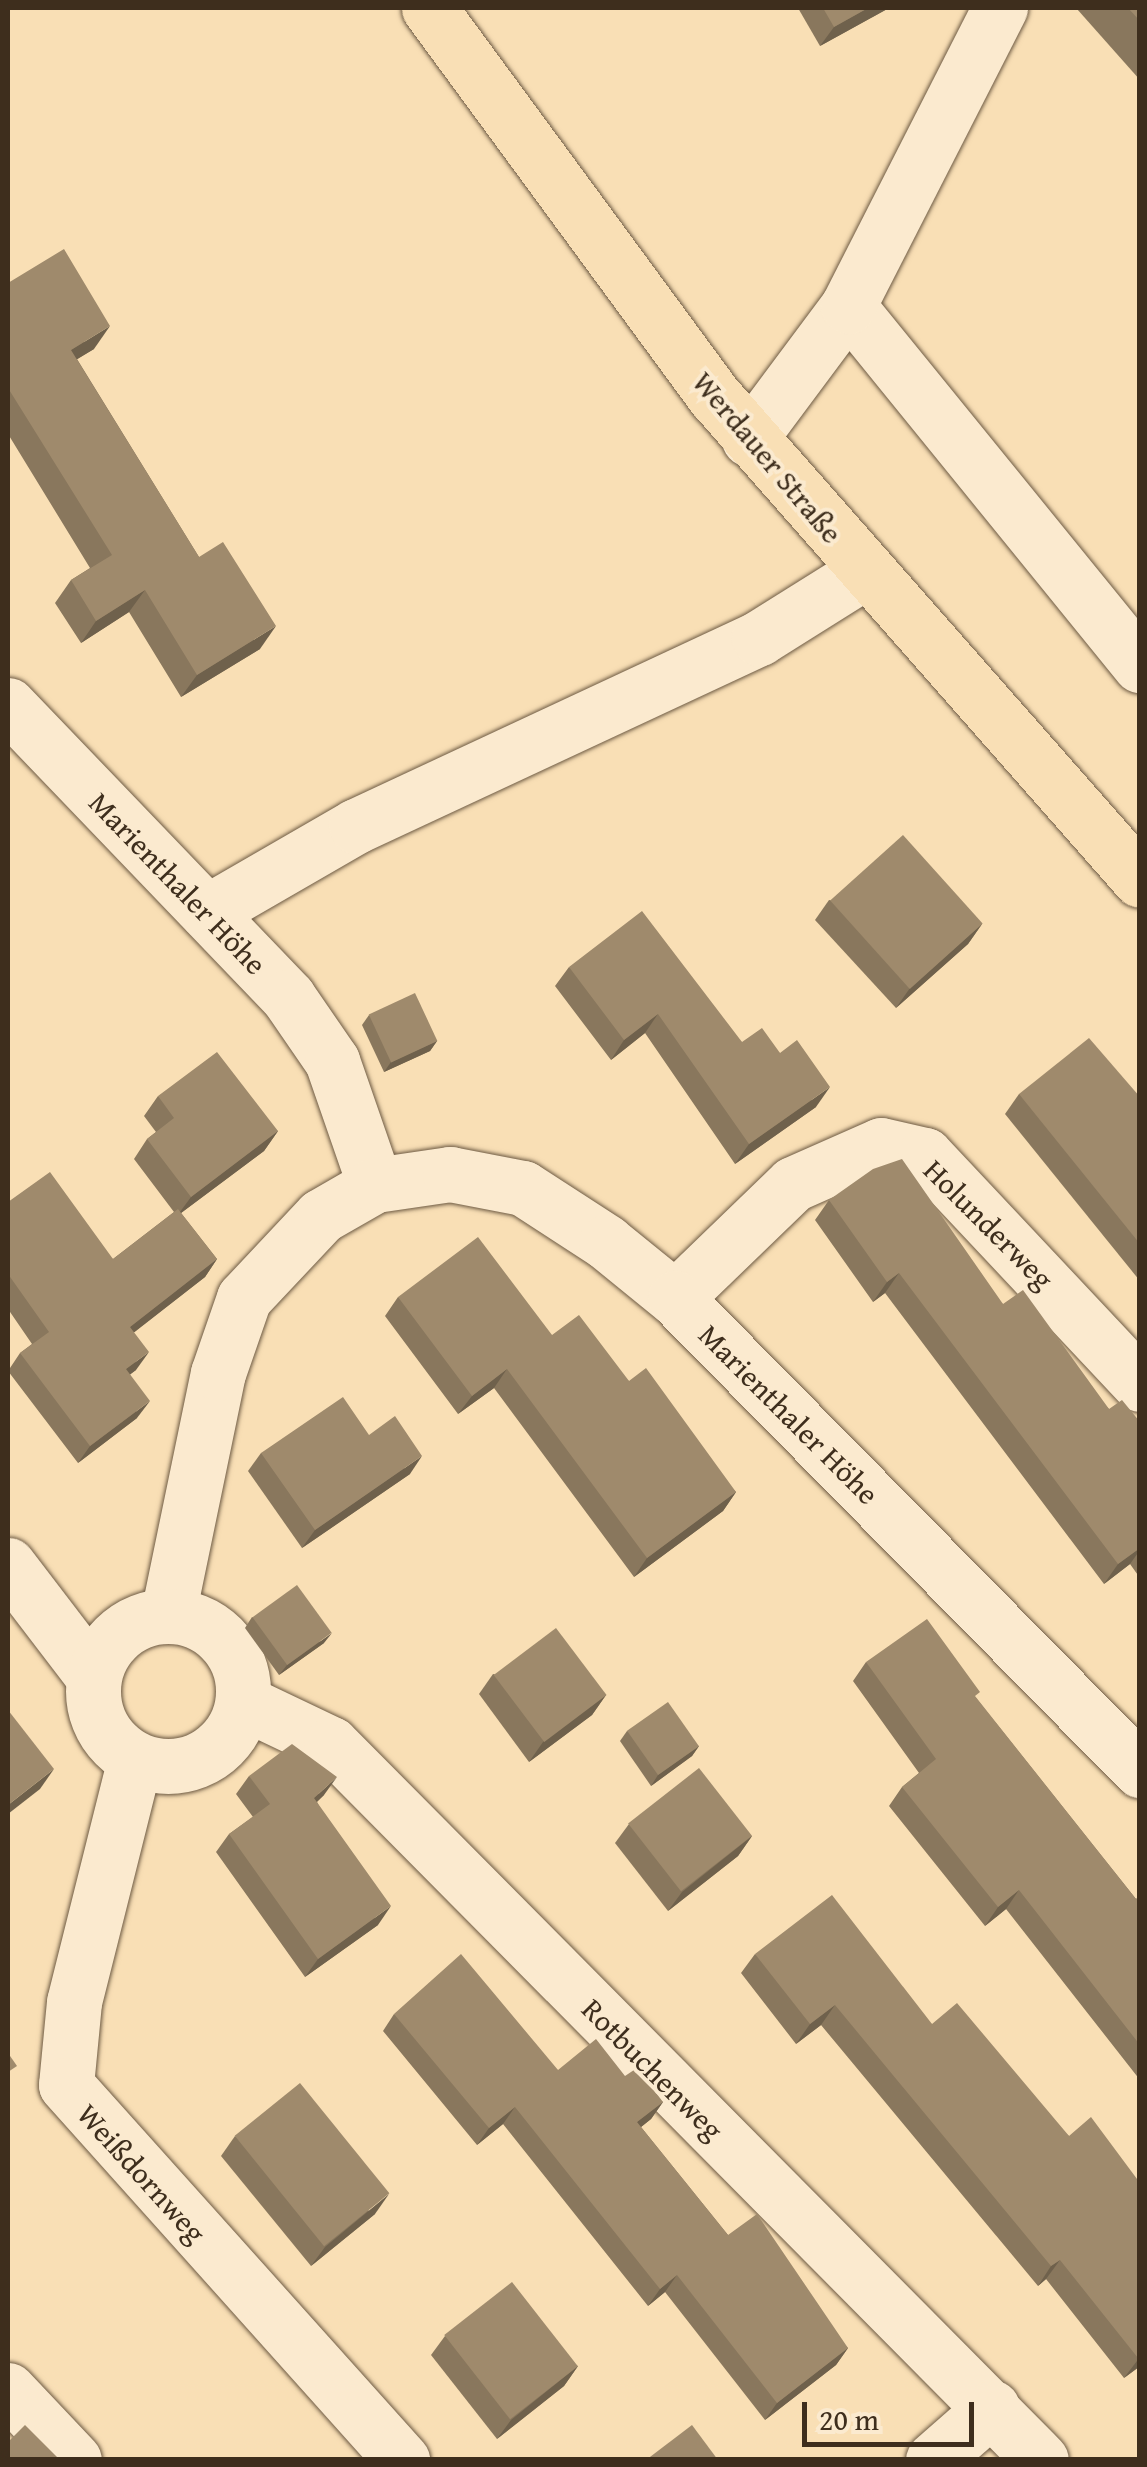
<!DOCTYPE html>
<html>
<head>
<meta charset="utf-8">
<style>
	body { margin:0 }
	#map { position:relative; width:1147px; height:2467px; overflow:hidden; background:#f9dfb5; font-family:"Gentium Book Plus",serif }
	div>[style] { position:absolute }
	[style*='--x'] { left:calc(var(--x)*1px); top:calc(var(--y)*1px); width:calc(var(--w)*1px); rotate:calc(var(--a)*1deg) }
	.roads { filter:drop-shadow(0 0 2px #6d5a43) drop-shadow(0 0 2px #6d5a43) }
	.minor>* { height:55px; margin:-27.5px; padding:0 27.5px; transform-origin:27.5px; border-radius:27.5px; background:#fbeacf }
	.minor>.ring { margin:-27.5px; padding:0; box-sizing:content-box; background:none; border:55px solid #fbeacf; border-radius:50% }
	.major>* { height:55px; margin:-27.5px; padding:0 27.5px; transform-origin:27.5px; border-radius:27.5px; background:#f9dfb5 }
	.wall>* { inset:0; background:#89775d }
	.shaded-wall>* { inset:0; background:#6f614c }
	.building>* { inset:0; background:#9f8a6c; transform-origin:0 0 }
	span { translate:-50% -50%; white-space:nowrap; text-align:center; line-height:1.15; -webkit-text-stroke:8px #fbeacf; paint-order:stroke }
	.street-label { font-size:30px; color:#3e2e1d }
	.frame { position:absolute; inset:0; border:10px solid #3e2e1d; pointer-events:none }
	.scale { position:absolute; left:802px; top:2402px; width:172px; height:45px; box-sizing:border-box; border:5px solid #3e2e1d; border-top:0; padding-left:12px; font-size:30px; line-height:35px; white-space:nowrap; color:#3e2e1d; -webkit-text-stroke:8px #fbeacf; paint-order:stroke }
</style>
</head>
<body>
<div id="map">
	<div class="roads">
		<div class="minor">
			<div style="--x:848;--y:306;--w:463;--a:50.9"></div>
			<div style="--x:749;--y:439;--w:166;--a:-53.3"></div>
			<div style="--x:848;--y:306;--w:335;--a:-63"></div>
			<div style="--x:8;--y:705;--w:405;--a:46.2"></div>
			<div style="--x:288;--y:997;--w:78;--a:55.5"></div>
			<div style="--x:332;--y:1061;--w:131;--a:70.9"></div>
			<div style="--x:207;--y:912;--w:172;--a:-30"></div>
			<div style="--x:356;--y:826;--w:445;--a:-25"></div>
			<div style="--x:759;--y:638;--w:126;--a:-32.1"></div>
			<div style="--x:675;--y:1298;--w:164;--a:-44"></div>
			<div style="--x:793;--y:1184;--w:96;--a:-23.9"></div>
			<div style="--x:881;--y:1145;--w:45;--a:12.8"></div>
			<div style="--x:925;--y:1155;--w:314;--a:46.8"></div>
			<div style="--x:8;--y:1565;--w:138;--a:52.6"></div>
			<div style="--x:168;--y:1614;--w:246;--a:-78.3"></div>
			<div style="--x:218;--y:1373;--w:79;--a:-70.9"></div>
			<div style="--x:244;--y:1298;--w:112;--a:-46.8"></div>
			<div style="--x:321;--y:1216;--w:62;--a:-29.9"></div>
			<div style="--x:375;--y:1185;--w:76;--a:-8.3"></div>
			<div style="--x:450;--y:1174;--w:74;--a:10.9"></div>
			<div style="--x:523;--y:1188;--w:99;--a:33"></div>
			<div style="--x:606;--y:1242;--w:89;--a:39.1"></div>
			<div style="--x:675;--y:1298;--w:663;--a:45.43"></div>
			<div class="ring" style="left:93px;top:1616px;width:95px;height:95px"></div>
			<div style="--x:247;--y:1704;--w:93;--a:25.5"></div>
			<div style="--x:331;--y:1744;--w:1008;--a:45.24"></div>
			<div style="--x:134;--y:1763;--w:246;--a:104.1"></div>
			<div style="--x:74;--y:2002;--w:83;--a:95.5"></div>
			<div style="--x:66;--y:2085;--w:504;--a:48.14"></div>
			<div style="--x:8;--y:2390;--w:96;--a:46.7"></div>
			<div style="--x:933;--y:2460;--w:79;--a:-41.4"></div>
		</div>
		<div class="major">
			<div style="--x:429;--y:8;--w:483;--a:53.7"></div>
			<div style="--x:715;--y:397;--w:643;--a:48.65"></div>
		</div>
	</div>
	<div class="wall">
		<div style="clip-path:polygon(798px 8px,889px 8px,820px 46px)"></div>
		<div style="clip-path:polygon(1079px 8px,1140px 8px,1140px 80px,1077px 9px)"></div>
		<div style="clip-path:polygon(8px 283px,94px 349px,77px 359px,199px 557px,260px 649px,181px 697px,129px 612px,81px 643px,55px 603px,71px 580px,90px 568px,8px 434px)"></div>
		<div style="clip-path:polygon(829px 900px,982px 924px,968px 944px,896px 1008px,815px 920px)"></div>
		<div style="clip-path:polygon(569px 967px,742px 1042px,780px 1053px,816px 1107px,735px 1164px,645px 1033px,611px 1060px,555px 986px)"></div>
		<div style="clip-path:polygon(369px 1015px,437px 1041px,430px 1051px,384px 1072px,362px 1025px)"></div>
		<div style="clip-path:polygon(1019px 1094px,1140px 1097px,1140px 1281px,1005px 1114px)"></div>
		<div style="clip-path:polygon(158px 1096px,278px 1131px,264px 1151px,181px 1213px,217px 1259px,205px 1277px,134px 1332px,136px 1370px,130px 1374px,137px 1418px,78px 1463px,8px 1371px,20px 1353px,32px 1344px,8px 1309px,8px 1202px,113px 1259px,174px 1212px,134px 1159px,147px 1139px,156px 1132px,144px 1116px)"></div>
		<div style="clip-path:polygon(829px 1200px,1003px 1304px,1109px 1409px,1140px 1422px,1140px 1578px,1130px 1564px,1104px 1584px,885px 1293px,873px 1302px,815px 1220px)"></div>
		<div style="clip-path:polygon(398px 1297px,552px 1335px,629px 1381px,736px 1492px,723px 1511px,634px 1577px,494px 1388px,458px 1414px,385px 1316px)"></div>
		<div style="clip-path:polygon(369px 1435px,410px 1474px,302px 1548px,248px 1471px,261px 1453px)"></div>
		<div style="clip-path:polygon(252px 1617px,324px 1643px,279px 1675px,245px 1628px)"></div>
		<div style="clip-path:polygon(866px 1662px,976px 1698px,1136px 1899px,1140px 1896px,1140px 2080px,1006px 1909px,985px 1926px,889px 1806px,902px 1787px,919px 1773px,853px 1681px)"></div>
		<div style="clip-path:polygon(493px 1674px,606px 1695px,592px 1715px,529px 1762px,479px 1694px)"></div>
		<div style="clip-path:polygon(627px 1731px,699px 1746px,692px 1756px,651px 1786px,620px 1741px)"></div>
		<div style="clip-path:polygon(249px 1776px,324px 1795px,317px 1802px,378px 1925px,305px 1977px,216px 1852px,229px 1834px,253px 1817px,236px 1794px)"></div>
		<div style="clip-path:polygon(629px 1824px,752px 1836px,738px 1856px,668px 1911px,615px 1843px)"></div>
		<div style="clip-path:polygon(755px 1954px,932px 2024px,1069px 2136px,1140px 2183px,1140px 2368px,1139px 2367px,1124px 2378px,1046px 2279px,1038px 2286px,821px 2025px,796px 2044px,741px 1973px)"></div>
		<div style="clip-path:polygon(394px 2014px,558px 2070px,625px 2076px,663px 2102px,651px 2119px,641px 2127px,728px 2235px,848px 2348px,836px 2365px,765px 2420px,665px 2292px,648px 2306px,503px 2124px,477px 2145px,383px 2031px)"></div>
		<div style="clip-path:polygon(235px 2136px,375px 2214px,311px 2266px,221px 2156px)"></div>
		<div style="clip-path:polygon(445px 2336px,578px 2366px,564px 2386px,497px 2439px,431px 2355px)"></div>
	</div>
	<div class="shaded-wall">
		<div style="clip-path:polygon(868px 8px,889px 8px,820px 46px,834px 27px)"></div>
		<div style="clip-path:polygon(110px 326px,94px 349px,56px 372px,71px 350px)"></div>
		<div style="clip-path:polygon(145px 590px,129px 612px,81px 643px,96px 621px)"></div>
		<div style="clip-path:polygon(276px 626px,260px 649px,181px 697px,197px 675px)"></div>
		<div style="clip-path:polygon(982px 924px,968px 944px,896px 1008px,910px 988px)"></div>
		<div style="clip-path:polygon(658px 1014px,645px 1033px,611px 1060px,624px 1040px)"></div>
		<div style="clip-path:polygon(437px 1041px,430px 1051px,384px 1072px,391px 1062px)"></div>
		<div style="clip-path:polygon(830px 1087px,816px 1107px,735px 1164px,749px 1144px)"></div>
		<div style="clip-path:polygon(278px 1131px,264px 1151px,177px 1216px,191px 1197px)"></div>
		<div style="clip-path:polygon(217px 1259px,205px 1277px,118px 1345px,130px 1327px)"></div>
		<div style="clip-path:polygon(899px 1273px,885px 1293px,873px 1302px,887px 1282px)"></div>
		<div style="clip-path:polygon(149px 1352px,136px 1370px,114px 1387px,126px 1369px)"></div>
		<div style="clip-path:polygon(507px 1369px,494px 1388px,458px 1414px,472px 1396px)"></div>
		<div style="clip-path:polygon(150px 1401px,137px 1418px,78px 1463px,90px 1446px)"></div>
		<div style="clip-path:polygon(422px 1456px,410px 1474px,302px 1548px,315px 1530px)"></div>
		<div style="clip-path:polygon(736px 1492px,723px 1511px,634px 1577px,647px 1558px)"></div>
		<div style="clip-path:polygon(1140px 1548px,1140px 1550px,1130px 1564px,1104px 1584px,1118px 1564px)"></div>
		<div style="clip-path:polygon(332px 1633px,324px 1643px,279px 1675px,287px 1665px)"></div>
		<div style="clip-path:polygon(606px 1695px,592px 1715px,529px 1762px,543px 1742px)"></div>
		<div style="clip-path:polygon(699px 1746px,692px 1756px,651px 1786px,658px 1775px)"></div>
		<div style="clip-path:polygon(54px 1769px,40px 1789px,8px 1814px,8px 1805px)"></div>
		<div style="clip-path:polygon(337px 1777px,324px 1795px,301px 1816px,314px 1798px)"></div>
		<div style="clip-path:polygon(752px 1836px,738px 1856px,668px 1911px,682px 1892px)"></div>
		<div style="clip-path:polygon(1019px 1890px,1006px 1909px,985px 1926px,998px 1907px)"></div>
		<div style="clip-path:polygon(391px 1906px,378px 1925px,305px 1977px,318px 1959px)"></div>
		<div style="clip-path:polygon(835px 2005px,821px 2025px,796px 2044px,810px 2024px)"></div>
		<div style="clip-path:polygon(663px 2102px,651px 2119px,626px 2139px,637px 2122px)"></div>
		<div style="clip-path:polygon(515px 2107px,503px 2124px,477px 2145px,489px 2128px)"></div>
		<div style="clip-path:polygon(389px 2194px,375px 2214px,311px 2266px,325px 2247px)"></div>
		<div style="clip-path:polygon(1060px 2260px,1046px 2279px,1038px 2286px,1051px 2266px)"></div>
		<div style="clip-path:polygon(677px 2275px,665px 2292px,648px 2306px,660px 2289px)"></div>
		<div style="clip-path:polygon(848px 2348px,836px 2365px,765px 2420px,777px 2403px)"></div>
		<div style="clip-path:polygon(1140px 2357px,1140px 2366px,1124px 2378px)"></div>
		<div style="clip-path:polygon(578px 2366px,564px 2386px,497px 2439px,511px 2420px)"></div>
	</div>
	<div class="building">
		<div style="clip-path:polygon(823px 8px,868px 8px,834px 27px)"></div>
		<div style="clip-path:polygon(1128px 8px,1140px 8px,1140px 21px)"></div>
		<div style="clip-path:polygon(64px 249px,110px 326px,71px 350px,199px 557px,223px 542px,276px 626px,197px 675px,145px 590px,96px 621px,71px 580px,112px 555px,8px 388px,8px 283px)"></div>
		<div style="left:903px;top:835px;width:119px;height:98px;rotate:48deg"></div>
		<div style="clip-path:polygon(642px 911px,742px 1042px,762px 1028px,780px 1053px,797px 1040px,830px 1087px,749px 1144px,658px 1014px,624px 1040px,569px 967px)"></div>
		<div style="left:415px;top:993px;width:53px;height:51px;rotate:65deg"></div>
		<div style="clip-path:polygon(1089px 1038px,1140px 1097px,1140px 1244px,1019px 1094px)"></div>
		<div style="clip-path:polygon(217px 1052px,278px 1131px,191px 1197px,147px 1139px,174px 1118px,158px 1096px)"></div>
		<div style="clip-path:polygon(902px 1159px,1003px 1304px,1023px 1290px,1109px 1409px,1122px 1400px,1140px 1422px,1140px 1548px,1118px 1564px,899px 1273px,887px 1282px,829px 1200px,873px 1169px)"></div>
		<div style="clip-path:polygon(50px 1172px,113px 1259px,178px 1209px,217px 1259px,130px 1327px,149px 1352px,126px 1369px,150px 1401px,90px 1446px,20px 1353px,49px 1332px,8px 1274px,8px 1202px)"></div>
		<div style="clip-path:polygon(478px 1237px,552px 1335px,579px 1315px,629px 1381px,646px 1368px,736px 1492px,647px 1558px,507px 1369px,472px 1396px,398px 1297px)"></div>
		<div style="clip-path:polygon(343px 1397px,369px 1435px,395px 1416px,422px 1456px,315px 1530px,261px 1453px)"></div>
		<div style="left:297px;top:1585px;width:59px;height:55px;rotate:54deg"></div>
		<div style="clip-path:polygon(927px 1619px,980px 1692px,975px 1696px,1136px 1899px,1140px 1896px,1140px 2045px,1019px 1890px,998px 1907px,902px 1787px,936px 1759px,866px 1662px)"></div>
		<div style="left:556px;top:1628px;width:84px;height:78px;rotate:53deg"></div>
		<div style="left:668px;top:1702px;width:54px;height:50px;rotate:55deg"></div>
		<div style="clip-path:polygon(8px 1710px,54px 1769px,8px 1805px)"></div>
		<div style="clip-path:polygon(292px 1744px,337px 1777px,314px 1798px,391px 1906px,318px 1959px,229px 1834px,270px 1804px,249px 1776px)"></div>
		<div style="left:699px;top:1768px;width:86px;height:90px;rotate:52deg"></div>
		<div style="clip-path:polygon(832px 1895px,932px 2024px,957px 2003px,1069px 2136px,1091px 2117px,1140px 2183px,1140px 2357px,1138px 2358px,1060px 2260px,1051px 2266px,835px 2005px,810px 2024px,755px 1954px)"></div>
		<div style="clip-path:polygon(461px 1954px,558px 2070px,596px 2039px,625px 2076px,637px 2068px,663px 2102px,637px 2122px,728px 2235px,757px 2214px,848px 2348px,777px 2403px,677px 2275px,660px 2289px,515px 2107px,489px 2128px,394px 2014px)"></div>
		<div style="clip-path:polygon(8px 2053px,17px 2066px,8px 2072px)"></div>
		<div style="left:300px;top:2083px;width:142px;height:84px;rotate:51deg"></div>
		<div style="left:512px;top:2282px;width:107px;height:86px;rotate:52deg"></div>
		<div style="clip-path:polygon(25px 2425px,60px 2460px,8px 2460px,8px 2442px)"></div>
		<div style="clip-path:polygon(692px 2425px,718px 2460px,646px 2460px)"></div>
	</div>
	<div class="street-label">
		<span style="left:768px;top:457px;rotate:50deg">Werdauer Straße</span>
		<span style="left:178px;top:883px;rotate:46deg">Marienthaler Höhe</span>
		<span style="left:989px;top:1224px;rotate:45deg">Holunderweg</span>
		<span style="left:789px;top:1414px;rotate:45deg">Marienthaler Höhe</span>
		<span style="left:653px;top:2069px;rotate:45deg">Rotbuchenweg</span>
		<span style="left:142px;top:2173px;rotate:48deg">Weißdornweg</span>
	</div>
	<div class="frame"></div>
	<div class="scale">20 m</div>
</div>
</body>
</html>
